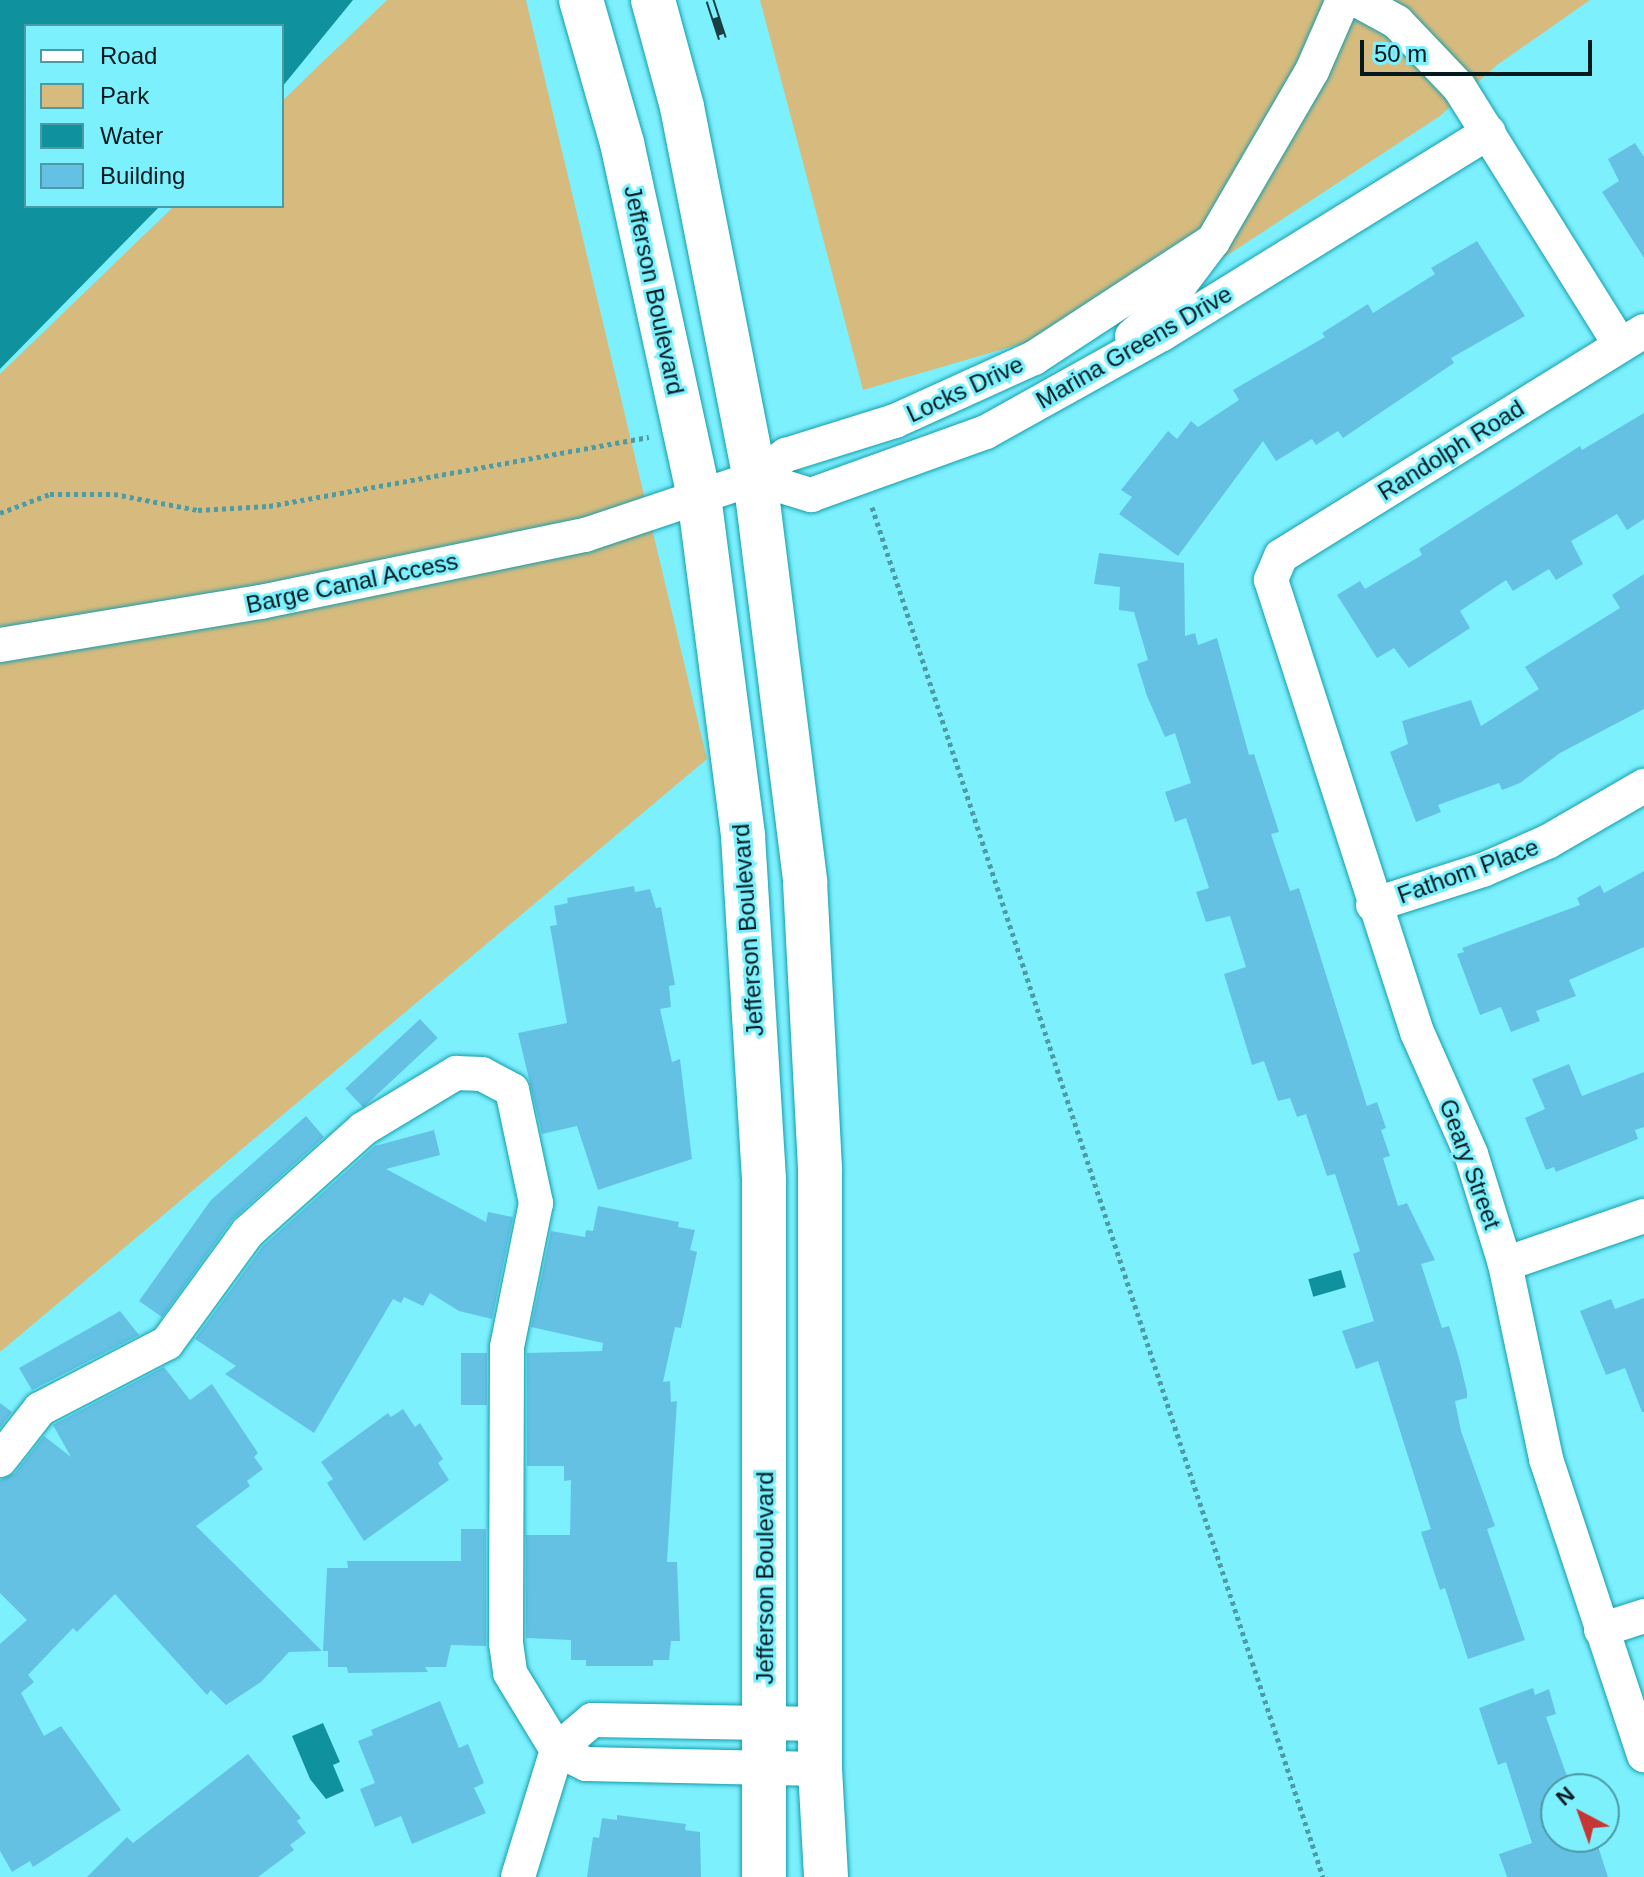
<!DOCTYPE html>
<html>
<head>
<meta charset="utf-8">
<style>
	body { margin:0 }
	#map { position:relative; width:1644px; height:1877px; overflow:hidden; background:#7df0fe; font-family:Arial,sans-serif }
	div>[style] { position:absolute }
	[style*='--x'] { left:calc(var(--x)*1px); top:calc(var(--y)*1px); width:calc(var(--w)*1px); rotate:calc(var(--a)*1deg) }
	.green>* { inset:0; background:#d7bb7e }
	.water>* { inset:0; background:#0f929e; transform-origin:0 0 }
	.building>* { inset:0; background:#65c1e4; transform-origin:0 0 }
	.path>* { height:5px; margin-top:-2.5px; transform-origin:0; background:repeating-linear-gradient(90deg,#4d9ca5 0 4px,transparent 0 8px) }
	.roads { filter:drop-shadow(0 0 2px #149eab) drop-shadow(0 0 2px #149eab) }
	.minor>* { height:34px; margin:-17px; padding:0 17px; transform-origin:17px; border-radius:17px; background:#fff }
	.major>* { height:44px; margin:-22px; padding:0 22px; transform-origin:22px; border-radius:22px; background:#fff }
	.rail>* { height:9px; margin-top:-4.5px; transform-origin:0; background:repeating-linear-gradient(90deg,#7df0fe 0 18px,#173f44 0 36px); box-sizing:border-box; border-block:2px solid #173f44 }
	span { translate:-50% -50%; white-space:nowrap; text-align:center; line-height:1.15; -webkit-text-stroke:6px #7df0fe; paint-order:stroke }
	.street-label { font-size:24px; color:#021a1d }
	.legend { position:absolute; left:24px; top:24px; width:260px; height:184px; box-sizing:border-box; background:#7df0fe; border:2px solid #4c9aa4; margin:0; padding:10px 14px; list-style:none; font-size:24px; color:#021a1d }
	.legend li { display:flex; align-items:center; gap:16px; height:40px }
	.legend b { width:40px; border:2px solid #4c9aa4 }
	.north { position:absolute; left:1540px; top:1773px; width:80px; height:80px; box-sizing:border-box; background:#7df0fe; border:2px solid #4c9aa4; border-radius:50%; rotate:319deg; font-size:22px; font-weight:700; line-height:32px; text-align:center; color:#021a1d }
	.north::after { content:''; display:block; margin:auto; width:28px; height:36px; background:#c53634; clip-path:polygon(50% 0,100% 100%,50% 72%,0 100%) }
	.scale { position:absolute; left:1360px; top:40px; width:232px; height:36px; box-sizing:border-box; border:4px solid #021a1d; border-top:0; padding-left:10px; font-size:24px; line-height:28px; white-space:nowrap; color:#021a1d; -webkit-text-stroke:6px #7df0fe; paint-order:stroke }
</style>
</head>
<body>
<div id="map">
	<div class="green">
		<div style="clip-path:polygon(387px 0,526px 0,707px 759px,0 1352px,0 374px,174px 206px,282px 206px,282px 101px)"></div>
		<div style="clip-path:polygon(760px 0,1590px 0,1497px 65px,1440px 116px,1148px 307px,863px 390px)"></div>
	</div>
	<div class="water">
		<div style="clip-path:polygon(0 0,353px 0,282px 87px,282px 26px,26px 26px,26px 206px,160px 206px,0 369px)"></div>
		<div style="left:1341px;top:1270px;width:18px;height:34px;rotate:74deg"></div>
		<div style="clip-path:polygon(323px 1723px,340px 1762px,333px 1765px,344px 1791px,326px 1799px,310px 1779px,292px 1736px)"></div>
	</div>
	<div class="building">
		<div style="clip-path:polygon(1635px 143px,1644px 157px,1644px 258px,1602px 192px,1619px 181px,1608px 159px)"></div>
		<div style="clip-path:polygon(1477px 241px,1525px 316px,1451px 358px,1454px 363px,1343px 438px,1338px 431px,1316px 445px,1312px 439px,1276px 461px,1263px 441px,1178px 556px,1119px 514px,1132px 497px,1121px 490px,1168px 431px,1177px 439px,1191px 421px,1198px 427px,1239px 400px,1233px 390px,1325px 337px,1322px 333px,1368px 304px,1373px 313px,1435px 274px,1431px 268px)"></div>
		<div style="clip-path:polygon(1644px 413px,1644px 519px,1627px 530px,1617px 514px,1571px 541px,1583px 564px,1556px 580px,1549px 569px,1513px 591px,1506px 580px,1460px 611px,1470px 628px,1409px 668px,1394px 648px,1377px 658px,1337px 595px,1360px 581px,1365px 589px,1422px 555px,1419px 549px,1580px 446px,1582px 450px)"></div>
		<div style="clip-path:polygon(1099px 553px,1184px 563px,1185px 636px,1195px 633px,1198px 645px,1217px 638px,1249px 755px,1254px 754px,1279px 832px,1271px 834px,1290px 891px,1299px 888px,1367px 1106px,1377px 1102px,1386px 1128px,1381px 1130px,1390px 1156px,1383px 1158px,1398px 1206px,1407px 1203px,1435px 1260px,1421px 1264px,1442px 1328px,1449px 1326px,1459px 1358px,1467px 1392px,1467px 1398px,1455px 1401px,1461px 1431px,1495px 1526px,1487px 1529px,1525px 1640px,1468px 1659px,1445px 1588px,1440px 1590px,1421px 1532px,1431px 1529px,1378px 1361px,1356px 1369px,1342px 1331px,1374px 1321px,1353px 1254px,1360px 1251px,1335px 1174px,1327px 1176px,1306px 1114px,1297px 1117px,1290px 1098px,1278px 1101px,1264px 1061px,1252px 1065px,1224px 974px,1246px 967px,1230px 916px,1206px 922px,1196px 892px,1209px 888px,1186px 818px,1175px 822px,1165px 792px,1191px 783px,1175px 733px,1165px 737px,1147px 696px,1137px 664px,1148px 660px,1134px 612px,1119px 610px,1120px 587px,1094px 584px)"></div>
		<div style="clip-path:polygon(1644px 574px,1644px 709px,1560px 753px,1520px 783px,1502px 790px,1499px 783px,1438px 805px,1441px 812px,1416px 822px,1390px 752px,1408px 744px,1402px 721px,1471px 700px,1481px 726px,1539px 689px,1525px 667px,1620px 608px,1612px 595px)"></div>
		<div style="clip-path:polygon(1644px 871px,1644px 947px,1569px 980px,1576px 996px,1536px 1011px,1540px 1021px,1511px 1032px,1501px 1007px,1480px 1015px,1457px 954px,1464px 952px,1462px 948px,1580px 905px,1577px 898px,1600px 885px,1604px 893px)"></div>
		<div style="clip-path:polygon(634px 886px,635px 892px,650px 889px,656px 908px,661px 907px,675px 985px,669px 986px,671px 1007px,660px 1009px,672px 1062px,680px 1059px,692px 1159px,598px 1190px,577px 1126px,542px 1134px,518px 1033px,567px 1023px,550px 926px,557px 925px,554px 906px,568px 903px,567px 898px)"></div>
		<div style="left:420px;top:1019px;width:26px;height:102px;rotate:47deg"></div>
		<div style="clip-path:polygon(1569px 1064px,1582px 1096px,1644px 1072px,1644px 1127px,1635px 1130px,1638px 1139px,1556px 1172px,1554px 1167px,1546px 1170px,1525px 1118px,1545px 1109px,1532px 1079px)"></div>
		<div style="clip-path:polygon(306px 1116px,324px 1137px,232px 1220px,162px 1317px,139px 1301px,211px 1200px)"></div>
		<div style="clip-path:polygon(434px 1130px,440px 1155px,386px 1169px,486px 1222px,488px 1212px,513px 1217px,492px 1319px,459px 1311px,430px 1293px,423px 1306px,404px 1297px,401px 1303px,393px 1299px,314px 1433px,225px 1374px,236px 1366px,195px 1339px,263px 1246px,375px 1146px)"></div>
		<div style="clip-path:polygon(598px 1206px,679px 1222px,678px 1227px,695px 1230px,690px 1250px,697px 1252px,681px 1328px,675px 1327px,663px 1382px,670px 1381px,671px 1402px,677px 1401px,667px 1562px,677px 1562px,680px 1641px,671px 1641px,669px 1660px,653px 1660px,653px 1666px,586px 1666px,586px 1660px,571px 1660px,571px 1640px,526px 1638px,526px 1535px,570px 1535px,571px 1480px,564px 1481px,564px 1466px,527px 1466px,527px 1353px,602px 1351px,603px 1343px,531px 1327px,551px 1231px,585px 1237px,586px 1230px,593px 1231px)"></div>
		<div style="clip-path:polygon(1644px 1298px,1644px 1412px,1642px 1412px,1625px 1368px,1606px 1375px,1580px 1311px,1611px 1299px,1615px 1309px)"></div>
		<div style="clip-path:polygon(120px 1311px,139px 1335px,32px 1390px,19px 1368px)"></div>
		<div style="left:487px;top:1353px;width:52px;height:26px;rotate:90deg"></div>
		<div style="clip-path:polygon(164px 1367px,190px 1400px,212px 1384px,258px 1453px,254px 1457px,263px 1469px,247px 1481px,250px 1486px,196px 1526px,322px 1651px,289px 1652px,261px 1682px,226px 1705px,211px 1690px,207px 1695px,115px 1594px,77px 1632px,73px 1628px,28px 1675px,34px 1682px,21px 1693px,44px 1736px,61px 1726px,121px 1810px,33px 1867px,30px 1861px,12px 1872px,0 1851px,0 1644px,27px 1620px,0 1593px,0 1480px,15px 1473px,44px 1436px,71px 1457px,53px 1425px)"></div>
		<div style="clip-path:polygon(0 1403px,12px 1412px,0 1428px)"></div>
		<div style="clip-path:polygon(403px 1409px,415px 1427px,420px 1423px,443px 1459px,438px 1463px,449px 1480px,364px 1541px,327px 1483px,333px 1479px,321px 1462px,388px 1413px,391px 1417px)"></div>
		<div style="clip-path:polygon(461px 1529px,486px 1529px,486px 1646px,451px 1645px,446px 1667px,425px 1667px,428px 1672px,348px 1673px,347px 1667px,328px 1667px,328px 1651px,323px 1651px,327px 1568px,348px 1568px,347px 1561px,461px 1561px)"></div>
		<div style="clip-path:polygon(1533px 1688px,1535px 1695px,1549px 1689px,1556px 1714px,1546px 1717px,1568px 1779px,1565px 1789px,1556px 1789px,1556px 1837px,1595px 1837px,1608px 1877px,1507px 1877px,1499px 1854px,1532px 1843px,1506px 1762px,1498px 1765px,1479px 1708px)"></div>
		<div style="clip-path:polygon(440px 1701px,459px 1748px,468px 1744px,484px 1783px,474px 1788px,486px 1813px,412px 1844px,401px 1816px,375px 1827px,360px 1789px,375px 1783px,358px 1741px,373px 1735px,371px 1730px)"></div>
		<div style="clip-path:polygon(248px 1754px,301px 1818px,297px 1821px,306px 1833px,290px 1845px,294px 1850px,258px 1877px,87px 1877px,127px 1837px,133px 1843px)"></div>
		<div style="clip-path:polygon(617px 1815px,686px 1824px,685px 1830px,700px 1832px,701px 1877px,587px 1877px,593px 1837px,599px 1838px,602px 1818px,617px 1820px)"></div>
	</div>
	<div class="path">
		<div style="--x:872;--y:507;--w:1442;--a:71.78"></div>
		<div style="--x:0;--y:513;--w:53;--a:-20.8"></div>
		<div style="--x:50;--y:494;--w:64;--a:0"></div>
		<div style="--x:114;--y:494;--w:86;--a:10.8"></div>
		<div style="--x:198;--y:510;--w:71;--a:-3.2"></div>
		<div style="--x:269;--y:506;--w:386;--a:-10.3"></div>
	</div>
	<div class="roads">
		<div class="minor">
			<div style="--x:1357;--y:0;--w:46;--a:28.8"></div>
			<div style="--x:1397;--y:22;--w:90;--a:46.4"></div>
			<div style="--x:1459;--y:87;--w:304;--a:58"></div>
			<div style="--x:1644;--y:331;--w:427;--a:148.2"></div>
			<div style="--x:1281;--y:556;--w:26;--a:113"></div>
			<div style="--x:1271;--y:580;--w:475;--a:72.1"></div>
			<div style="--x:1417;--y:1032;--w:133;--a:66.1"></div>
			<div style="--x:1471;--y:1154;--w:115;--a:72.8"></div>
			<div style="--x:1505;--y:1264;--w:199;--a:78.1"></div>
			<div style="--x:1546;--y:1459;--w:312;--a:71.7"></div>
			<div style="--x:1132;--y:336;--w:34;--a:-40"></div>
			<div style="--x:1158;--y:314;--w:91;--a:-53"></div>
			<div style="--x:1213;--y:241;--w:197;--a:-59.8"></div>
			<div style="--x:1312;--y:71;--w:77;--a:-66.4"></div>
			<div style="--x:755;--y:478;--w:59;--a:16.9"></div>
			<div style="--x:811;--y:495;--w:186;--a:-19.8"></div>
			<div style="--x:986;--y:432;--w:201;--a:-29.1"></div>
			<div style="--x:1162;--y:334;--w:384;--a:-31.7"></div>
			<div style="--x:0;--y:645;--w:265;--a:-9.4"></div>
			<div style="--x:261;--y:602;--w:331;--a:-11.7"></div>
			<div style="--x:585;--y:535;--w:179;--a:-18.5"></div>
			<div style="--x:755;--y:478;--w:39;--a:-37"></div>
			<div style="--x:786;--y:455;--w:114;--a:-17.3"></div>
			<div style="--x:895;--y:421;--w:153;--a:-24.4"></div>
			<div style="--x:1034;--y:358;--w:214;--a:-33.2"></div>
			<div style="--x:1373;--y:905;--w:115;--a:-17.7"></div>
			<div style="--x:1483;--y:870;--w:72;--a:-23.7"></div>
			<div style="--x:1549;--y:841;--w:110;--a:-30.1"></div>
			<div style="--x:1505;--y:1264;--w:147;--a:-19.1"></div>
			<div style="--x:0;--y:1460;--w:65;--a:-51.9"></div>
			<div style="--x:40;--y:1409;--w:143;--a:-27.5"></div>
			<div style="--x:167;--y:1343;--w:137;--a:-53.9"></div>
			<div style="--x:248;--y:1232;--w:154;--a:-41.8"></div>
			<div style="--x:363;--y:1129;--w:109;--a:-31.1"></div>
			<div style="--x:456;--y:1073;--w:26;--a:2"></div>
			<div style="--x:482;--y:1074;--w:34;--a:28"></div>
			<div style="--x:512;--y:1090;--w:116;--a:78"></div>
			<div style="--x:536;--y:1203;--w:147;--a:101.4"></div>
			<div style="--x:507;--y:1347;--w:296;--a:90.2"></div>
			<div style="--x:506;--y:1643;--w:30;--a:82"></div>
			<div style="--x:510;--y:1673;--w:90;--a:58.6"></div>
			<div style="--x:557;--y:1750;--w:133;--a:107.1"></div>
			<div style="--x:1601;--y:1630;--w:45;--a:-18"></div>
			<div style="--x:820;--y:1769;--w:234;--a:-178.8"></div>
			<div style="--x:586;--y:1764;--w:32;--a:-154"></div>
			<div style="--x:557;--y:1750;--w:46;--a:-40.6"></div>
			<div style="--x:592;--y:1720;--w:229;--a:1"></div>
		</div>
		<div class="major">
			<div style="--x:581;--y:0;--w:149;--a:74"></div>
			<div style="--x:622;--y:143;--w:361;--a:77.7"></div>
			<div style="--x:699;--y:496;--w:343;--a:82.6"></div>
			<div style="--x:743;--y:836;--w:344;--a:86.5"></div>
			<div style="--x:764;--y:1179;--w:698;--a:90"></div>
			<div style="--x:653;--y:0;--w:111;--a:74.8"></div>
			<div style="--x:682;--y:107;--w:378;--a:78.9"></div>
			<div style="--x:755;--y:478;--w:407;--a:82.9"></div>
			<div style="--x:805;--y:882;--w:290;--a:87"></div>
			<div style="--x:820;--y:1172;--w:597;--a:90"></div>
			<div style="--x:820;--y:1769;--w:108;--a:86.8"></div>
		</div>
	</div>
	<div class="rail">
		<div style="--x:710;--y:0;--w:40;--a:72"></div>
	</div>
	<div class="street-label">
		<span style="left:654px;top:290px;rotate:78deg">Jefferson Boulevard</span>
		<span style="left:1134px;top:347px;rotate:-30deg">Marina Greens Drive</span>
		<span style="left:965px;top:389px;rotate:-25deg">Locks Drive</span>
		<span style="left:1451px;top:450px;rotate:-32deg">Randolph Road</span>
		<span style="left:352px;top:583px;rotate:-12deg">Barge Canal Access</span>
		<span style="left:1468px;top:871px;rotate:-20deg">Fathom Place</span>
		<span style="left:748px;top:930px;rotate:-94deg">Jefferson Boulevard</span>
		<span style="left:1470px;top:1164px;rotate:70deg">Geary Street</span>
		<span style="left:765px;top:1578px;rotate:-90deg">Jefferson Boulevard</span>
	</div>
	<ul class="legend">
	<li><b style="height:10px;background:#fff"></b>Road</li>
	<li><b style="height:22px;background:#d7bb7e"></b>Park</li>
	<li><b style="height:22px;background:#0f929e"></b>Water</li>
	<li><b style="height:22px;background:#65c1e4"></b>Building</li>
	</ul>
	<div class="north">N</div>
	<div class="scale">50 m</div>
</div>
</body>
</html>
